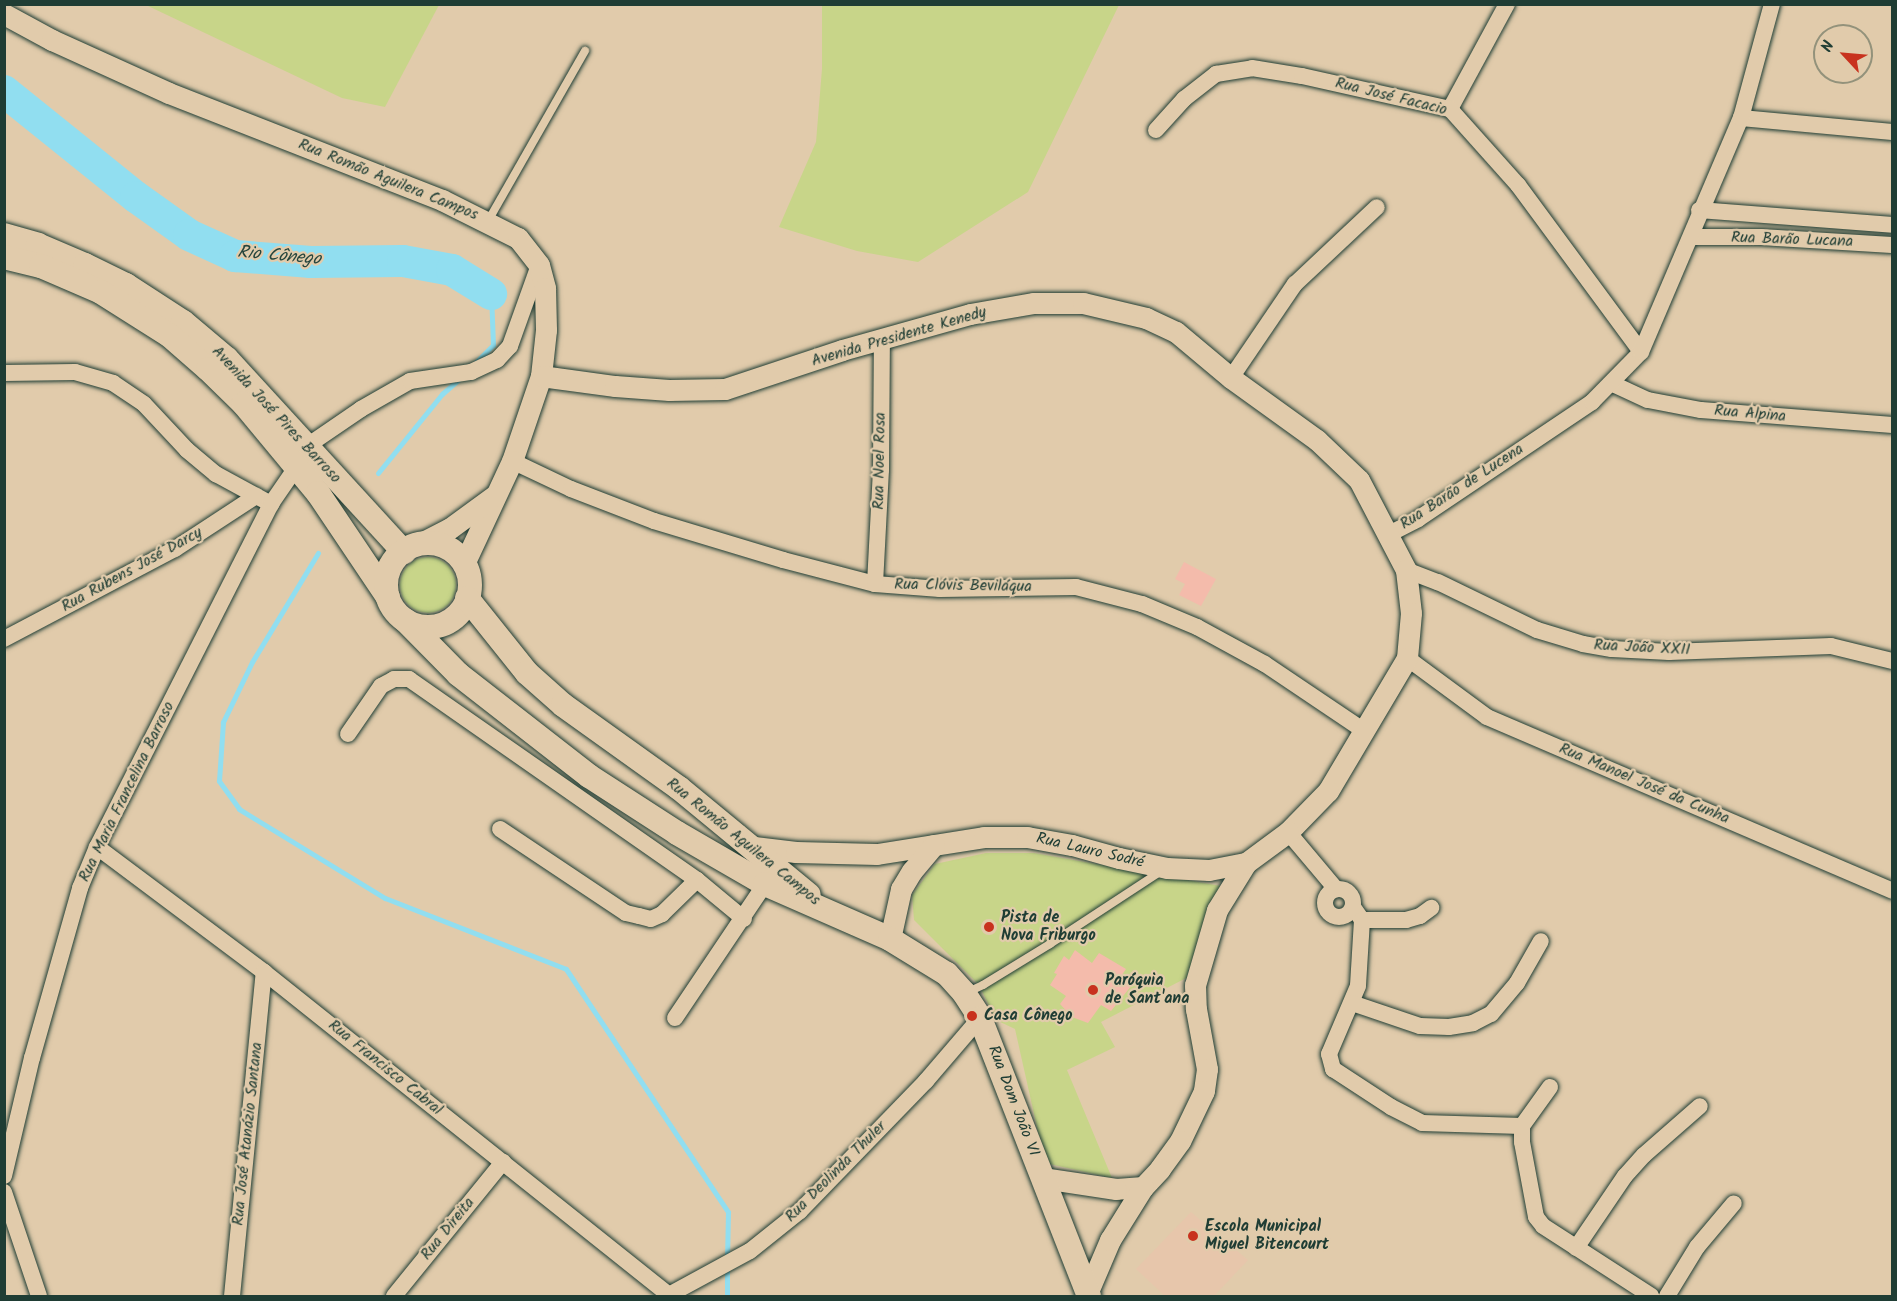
<!DOCTYPE html>
<html>
<head>
<meta charset="utf-8">
<style>
	body { margin:0 }
	#map { position:relative; width:1897px; height:1301px; overflow:hidden; background:#e1cbab; font-family:Kalam,sans-serif }
	div>[style] { position:absolute }
	[style*='--x'] { left:calc(var(--x)*1px); top:calc(var(--y)*1px); width:calc(var(--w)*1px); rotate:calc(var(--a)*1deg) }
	.built>* { inset:0; background:#e7c6ab }
	.green>* { inset:0; background:#c8d589 }
	.round { border-radius:50% }
	.stream>* { height:5px; margin:-2.5px; padding:0 2.5px; transform-origin:2.5px; border-radius:2.5px; background:#91def0 }
	.river>* { height:32px; margin:-16px; padding:0 16px; transform-origin:16px; border-radius:16px; background:#91def0 }
	.building>* { inset:0; background:#f4bbab }
	.roads { filter:drop-shadow(0 0 2px #1f3d34) drop-shadow(0 0 2px #1f3d34) }
	.service>* { height:8px; margin:-4px; padding:0 4px; transform-origin:4px; border-radius:4px; background:#e1cbab }
	.minor>* { height:16px; margin:-8px; padding:0 8px; transform-origin:8px; border-radius:8px; background:#e1cbab }
	.minor>.ring { margin:-8px; padding:0; box-sizing:content-box; background:none; border:16px solid #e1cbab; border-radius:50% }
	.tertiary>* { height:21px; margin:-10.5px; padding:0 10.5px; transform-origin:10.5px; border-radius:10.5px; background:#e1cbab }
	.secondary>* { height:24px; margin:-12px; padding:0 12px; transform-origin:12px; border-radius:12px; background:#e1cbab }
	.secondary>.ring { margin:-12px; padding:0; box-sizing:content-box; background:none; border:24px solid #e1cbab; border-radius:50% }
	.dots>* { width:16px; height:16px; translate:-50% -50%; box-sizing:border-box; border:3px solid #e1cbab; border-radius:50% }
	span { translate:-50% -50%; white-space:nowrap; text-align:center; line-height:1.15; -webkit-text-stroke:4.5px #e1cbab; paint-order:stroke }
	.street-label { font-size:16px; color:#1f3d34 }
	.poi-label { font-size:16px; color:#1f3d34; font-weight:700 }
	.left { translate:0 -50%; text-align:left }
	.water-label { font-size:18px; color:#25453d; font-style:italic }
	.frame { position:absolute; inset:0; border:6px solid #1f3d34; pointer-events:none }
	.north { position:absolute; left:1813px; top:24px; width:60px; height:60px; box-sizing:border-box; background:#e1cbab; border:2px solid #93927b; border-radius:50%; rotate:296deg; font-size:16px; font-weight:700; line-height:24px; text-align:center; color:#1f3d34 }
	.north::after { content:''; display:block; margin:auto; width:21px; height:27px; background:#c8321e; clip-path:polygon(50% 0,100% 100%,50% 72%,0 100%) }
</style>
</head>
<body>
<div id="map">
	<div class="built">
		<div style="clip-path:polygon(1191px 1212px,1248px 1260px,1214px 1296px,1165px 1296px,1136px 1269px)"></div>
	</div>
	<div class="green">
		<div style="clip-path:polygon(146px 5px,146px 4px,439px 5px,385px 107px,342px 98px)"></div>
		<div style="clip-path:polygon(822px 5px,822px 4px,1119px 5px,1028px 192px,918px 262px,857px 251px,779px 227px,816px 142px,822px 69px)"></div>
		<div class="round" style="left:400px;top:557px;width:56px;height:56px"></div>
		<div style="clip-path:polygon(986px 853px,1034px 853px,1221px 886px,1192px 975px,1101px 1022px,1115px 1047px,1067px 1070px,1112px 1178px,1045px 1163px,1015px 1029px,996px 1020px,979px 985px,914px 920px,912px 895px,935px 864px)"></div>
	</div>
	<div class="stream">
		<div style="--x:476;--y:362;--w:24;--a:-45"></div>
		<div style="--x:493;--y:345;--w:51;--a:-92.2"></div>
		<div style="--x:378;--y:473;--w:102;--a:-51"></div>
		<div style="--x:442;--y:394;--w:23;--a:-41"></div>
		<div style="--x:318;--y:553;--w:127;--a:121.2"></div>
		<div style="--x:252;--y:662;--w:67;--a:115.8"></div>
		<div style="--x:223;--y:722;--w:59;--a:93.9"></div>
		<div style="--x:219;--y:781;--w:34;--a:54"></div>
		<div style="--x:239;--y:809;--w:171;--a:31.4"></div>
		<div style="--x:385;--y:898;--w:194;--a:21.4"></div>
		<div style="--x:566;--y:969;--w:292;--a:56.3"></div>
		<div style="--x:728;--y:1212;--w:47;--a:91.2"></div>
		<div style="--x:727;--y:1296;--w:28;--a:-90"></div>
	</div>
	<div class="river">
		<div style="--x:4;--y:91;--w:169;--a:38.8"></div>
		<div style="--x:136;--y:197;--w:65;--a:35.6"></div>
		<div style="--x:189;--y:235;--w:51;--a:24.5"></div>
		<div style="--x:235;--y:256;--w:76;--a:4.5"></div>
		<div style="--x:311;--y:262;--w:92;--a:-0.6"></div>
		<div style="--x:403;--y:261;--w:50;--a:10.4"></div>
		<div style="--x:452;--y:270;--w:46;--a:31.6"></div>
	</div>
	<div class="building">
		<div style="clip-path:polygon(1184px 562px,1216px 579px,1201px 606px,1179px 595px,1185px 584px,1175px 579px)"></div>
		<div style="clip-path:polygon(1075px 950px,1092px 963px,1099px 953px,1126px 969px,1119px 979px,1132px 985px,1111px 1011px,1101px 1005px,1088px 1023px,1072px 1017px,1060px 1004px,1066px 996px,1050px 985px,1057px 974px,1054px 973px,1064px 956px,1069px 960px)"></div>
	</div>
	<div class="roads">
		<div class="service">
			<div style="--x:488;--y:221;--w:196;--a:-60.3"></div>
			<div style="--x:966;--y:993;--w:19;--a:-25"></div>
			<div style="--x:983;--y:985;--w:79;--a:-31.5"></div>
			<div style="--x:1050;--y:944;--w:133;--a:-33.3"></div>
		</div>
		<div class="minor">
			<div style="--x:1450;--y:109;--w:119;--a:-61.5"></div>
			<div style="--x:1741;--y:118;--w:152;--a:5.3"></div>
			<div style="--x:1156;--y:130;--w:42;--a:-47.9"></div>
			<div style="--x:1184;--y:99;--w:41;--a:-38"></div>
			<div style="--x:1216;--y:74;--w:36;--a:-9"></div>
			<div style="--x:1252;--y:68;--w:51;--a:9.1"></div>
			<div style="--x:1302;--y:76;--w:152;--a:12.6"></div>
			<div style="--x:1450;--y:109;--w:102;--a:48.2"></div>
			<div style="--x:1518;--y:185;--w:207;--a:53.6"></div>
			<div style="--x:1699;--y:210;--w:194;--a:4.4"></div>
			<div style="--x:1691;--y:237;--w:70;--a:0"></div>
			<div style="--x:1761;--y:237;--w:131;--a:3.5"></div>
			<div style="--x:4;--y:373;--w:71;--a:-0.8"></div>
			<div style="--x:75;--y:372;--w:40;--a:16"></div>
			<div style="--x:113;--y:383;--w:37;--a:34"></div>
			<div style="--x:144;--y:404;--w:63;--a:46.9"></div>
			<div style="--x:187;--y:450;--w:38;--a:40"></div>
			<div style="--x:216;--y:474;--w:63;--a:28.6"></div>
			<div style="--x:1231;--y:378;--w:114;--a:-55.8"></div>
			<div style="--x:1295;--y:284;--w:112;--a:-43.2"></div>
			<div style="--x:1613;--y:384;--w:38;--a:25"></div>
			<div style="--x:1648;--y:400;--w:54;--a:10.7"></div>
			<div style="--x:1701;--y:410;--w:192;--a:4.5"></div>
			<div style="--x:307;--y:446;--w:65;--a:-34.4"></div>
			<div style="--x:361;--y:409;--w:56;--a:-29.7"></div>
			<div style="--x:410;--y:381;--w:62;--a:-8.4"></div>
			<div style="--x:471;--y:372;--w:29;--a:-25"></div>
			<div style="--x:497;--y:360;--w:19;--a:-47"></div>
			<div style="--x:510;--y:346;--w:86;--a:-70.3"></div>
			<div style="--x:512;--y:461;--w:65;--a:25.4"></div>
			<div style="--x:571;--y:489;--w:89;--a:21.1"></div>
			<div style="--x:654;--y:521;--w:135;--a:16.8"></div>
			<div style="--x:783;--y:560;--w:95;--a:14.6"></div>
			<div style="--x:875;--y:584;--w:65;--a:4.4"></div>
			<div style="--x:940;--y:589;--w:136;--a:-0.8"></div>
			<div style="--x:1076;--y:587;--w:68;--a:14.4"></div>
			<div style="--x:1142;--y:604;--w:60;--a:22.7"></div>
			<div style="--x:1197;--y:627;--w:77;--a:28.6"></div>
			<div style="--x:1265;--y:664;--w:118;--a:34"></div>
			<div style="--x:1389;--y:534;--w:33;--a:-27"></div>
			<div style="--x:1418;--y:519;--w:210;--a:-33.9"></div>
			<div style="--x:1592;--y:402;--w:70;--a:-45.6"></div>
			<div style="--x:1641;--y:352;--w:254;--a:-66.9"></div>
			<div style="--x:1741;--y:118;--w:118;--a:-74.8"></div>
			<div style="--x:1406;--y:570;--w:34;--a:21"></div>
			<div style="--x:1438;--y:582;--w:110;--a:25.9"></div>
			<div style="--x:1537;--y:630;--w:48;--a:16.9"></div>
			<div style="--x:1583;--y:644;--w:29;--a:10"></div>
			<div style="--x:1612;--y:649;--w:57;--a:3"></div>
			<div style="--x:1669;--y:652;--w:162;--a:-2.1"></div>
			<div style="--x:1831;--y:646;--w:63;--a:13.8"></div>
			<div style="--x:875;--y:584;--w:114;--a:-87"></div>
			<div style="--x:881;--y:470;--w:132;--a:-89.6"></div>
			<div style="--x:4;--y:639;--w:193;--a:-27.8"></div>
			<div style="--x:175;--y:549;--w:97;--a:-33.2"></div>
			<div style="--x:1407;--y:658;--w:99;--a:36.4"></div>
			<div style="--x:1487;--y:717;--w:441;--a:23.2"></div>
			<div style="--x:348;--y:734;--w:58;--a:-55.5"></div>
			<div style="--x:381;--y:686;--w:15;--a:-28"></div>
			<div style="--x:394;--y:679;--w:15;--a:0"></div>
			<div style="--x:409;--y:679;--w:351;--a:34.9"></div>
			<div style="--x:697;--y:880;--w:61;--a:39.7"></div>
			<div style="--x:500;--y:829;--w:151;--a:33.7"></div>
			<div style="--x:626;--y:913;--w:13;--a:13"></div>
			<div style="--x:639;--y:916;--w:12;--a:14"></div>
			<div style="--x:651;--y:919;--w:12;--a:-24"></div>
			<div style="--x:662;--y:914;--w:49;--a:-44.2"></div>
			<div style="--x:1288;--y:832;--w:75;--a:49.9"></div>
			<div style="--x:97;--y:847;--w:209;--a:36.8"></div>
			<div style="--x:264;--y:972;--w:518;--a:38.57"></div>
			<div class="ring" style="left:1325px;top:889px;width:12px;height:12px"></div>
			<div style="--x:1353;--y:907;--w:16;--a:55"></div>
			<div style="--x:1362;--y:920;--w:66;--a:93.5"></div>
			<div style="--x:1358;--y:986;--w:74;--a:113.1"></div>
			<div style="--x:1329;--y:1054;--w:16;--a:75"></div>
			<div style="--x:1333;--y:1069;--w:69;--a:33.2"></div>
			<div style="--x:1391;--y:1107;--w:35;--a:27"></div>
			<div style="--x:1422;--y:1123;--w:100;--a:1.7"></div>
			<div style="--x:1362;--y:920;--w:44;--a:0"></div>
			<div style="--x:1406;--y:920;--w:15;--a:-16"></div>
			<div style="--x:1420;--y:916;--w:14;--a:-36"></div>
			<div style="--x:1352;--y:1003;--w:72;--a:18.7"></div>
			<div style="--x:1420;--y:1026;--w:29;--a:2"></div>
			<div style="--x:1449;--y:1027;--w:24;--a:-9"></div>
			<div style="--x:1473;--y:1023;--w:20;--a:-27"></div>
			<div style="--x:1491;--y:1014;--w:40;--a:-50"></div>
			<div style="--x:1517;--y:983;--w:48;--a:-60.3"></div>
			<div style="--x:675;--y:1018;--w:161;--a:-56.1"></div>
			<div style="--x:1550;--y:1087;--w:48;--a:125.7"></div>
			<div style="--x:1522;--y:1126;--w:16;--a:90"></div>
			<div style="--x:1522;--y:1142;--w:76;--a:79.4"></div>
			<div style="--x:1536;--y:1217;--w:11;--a:52"></div>
			<div style="--x:1543;--y:1226;--w:129;--a:32.9"></div>
			<div style="--x:4;--y:1176;--w:121;--a:-76.7"></div>
			<div style="--x:32;--y:1058;--w:177;--a:-74.2"></div>
			<div style="--x:80;--y:888;--w:44;--a:-67.5"></div>
			<div style="--x:97;--y:847;--w:385;--a:-63.1"></div>
			<div style="--x:271;--y:504;--w:46;--a:-55.6"></div>
			<div style="--x:4;--y:1192;--w:110;--a:71.4"></div>
			<div style="--x:1576;--y:1248;--w:87;--a:-55.8"></div>
			<div style="--x:1625;--y:1176;--w:28;--a:-48"></div>
			<div style="--x:1644;--y:1155;--w:74;--a:-41.2"></div>
			<div style="--x:232;--y:1296;--w:326;--a:-84.4"></div>
			<div style="--x:394;--y:1296;--w:173;--a:-50.9"></div>
			<div style="--x:667;--y:1296;--w:94;--a:-28.5"></div>
			<div style="--x:750;--y:1251;--w:64;--a:-38.7"></div>
			<div style="--x:800;--y:1211;--w:181;--a:-45.9"></div>
			<div style="--x:926;--y:1081;--w:83;--a:-49.4"></div>
			<div style="--x:1667;--y:1296;--w:57;--a:-58.5"></div>
			<div style="--x:1697;--y:1247;--w:57;--a:-49.9"></div>
		</div>
		<div class="tertiary">
			<div style="--x:4;--y:14;--w:55;--a:28.4"></div>
			<div style="--x:52;--y:40;--w:128;--a:24.4"></div>
			<div style="--x:169;--y:93;--w:293;--a:21.4"></div>
			<div style="--x:442;--y:200;--w:85;--a:26.6"></div>
			<div style="--x:518;--y:238;--w:34;--a:52"></div>
			<div style="--x:539;--y:265;--w:24;--a:75"></div>
			<div style="--x:545;--y:288;--w:42;--a:88.6"></div>
			<div style="--x:546;--y:330;--w:46;--a:96.2"></div>
			<div style="--x:541;--y:376;--w:90;--a:108.8"></div>
			<div style="--x:512;--y:461;--w:114;--a:115"></div>
			<div style="--x:541;--y:376;--w:75;--a:7.7"></div>
			<div style="--x:615;--y:386;--w:54;--a:4.2"></div>
			<div style="--x:669;--y:390;--w:56;--a:-1"></div>
			<div style="--x:725;--y:389;--w:123;--a:-18.4"></div>
			<div style="--x:842;--y:350;--w:133;--a:-15.7"></div>
			<div style="--x:970;--y:314;--w:65;--a:-9.8"></div>
			<div style="--x:1034;--y:303;--w:49;--a:0"></div>
			<div style="--x:1083;--y:303;--w:65;--a:13.4"></div>
			<div style="--x:1146;--y:318;--w:33;--a:25"></div>
			<div style="--x:1176;--y:332;--w:72;--a:39.9"></div>
			<div style="--x:1231;--y:378;--w:106;--a:35.8"></div>
			<div style="--x:1317;--y:440;--w:58;--a:43.6"></div>
			<div style="--x:1359;--y:480;--w:102;--a:62.4"></div>
			<div style="--x:1406;--y:570;--w:43;--a:83.4"></div>
			<div style="--x:1411;--y:613;--w:45;--a:95.1"></div>
			<div style="--x:1407;--y:658;--w:155;--a:120.7"></div>
			<div style="--x:1328;--y:791;--w:57;--a:134.3"></div>
			<div style="--x:1288;--y:832;--w:52;--a:143.6"></div>
			<div style="--x:1246;--y:863;--w:55;--a:121.7"></div>
			<div style="--x:1217;--y:910;--w:78;--a:106.3"></div>
			<div style="--x:1195;--y:985;--w:24;--a:88"></div>
			<div style="--x:1196;--y:1009;--w:61;--a:79.6"></div>
			<div style="--x:1207;--y:1069;--w:22;--a:98"></div>
			<div style="--x:1204;--y:1091;--w:55;--a:115.6"></div>
			<div style="--x:1180;--y:1141;--w:34;--a:126"></div>
			<div style="--x:1160;--y:1169;--w:25;--a:133"></div>
			<div style="--x:1143;--y:1187;--w:27;--a:176"></div>
			<div style="--x:1116;--y:1189;--w:75;--a:-171.5"></div>
			<div style="--x:417;--y:545;--w:36;--a:-27"></div>
			<div style="--x:449;--y:529;--w:56;--a:-36.3"></div>
			<div style="--x:754;--y:847;--w:42;--a:6.8"></div>
			<div style="--x:796;--y:852;--w:81;--a:1.4"></div>
			<div style="--x:877;--y:854;--w:108;--a:-9"></div>
			<div style="--x:984;--y:837;--w:43;--a:0"></div>
			<div style="--x:1027;--y:837;--w:46;--a:10.1"></div>
			<div style="--x:1072;--y:845;--w:49;--a:15.5"></div>
			<div style="--x:1119;--y:858;--w:49;--a:11.8"></div>
			<div style="--x:1167;--y:868;--w:42;--a:2.7"></div>
			<div style="--x:1209;--y:870;--w:38;--a:-11"></div>
			<div style="--x:890;--y:939;--w:51;--a:-77.6"></div>
			<div style="--x:901;--y:889;--w:21;--a:-59"></div>
			<div style="--x:912;--y:871;--w:34;--a:-50"></div>
			<div style="--x:1087;--y:1294;--w:59;--a:-66.9"></div>
			<div style="--x:1110;--y:1240;--w:62;--a:-58.1"></div>
		</div>
		<div class="secondary">
			<div style="--x:4;--y:235;--w:35;--a:16"></div>
			<div style="--x:38;--y:245;--w:51;--a:23.1"></div>
			<div style="--x:85;--y:265;--w:46;--a:26"></div>
			<div style="--x:126;--y:285;--w:68;--a:33"></div>
			<div style="--x:183;--y:322;--w:57;--a:40.1"></div>
			<div style="--x:227;--y:359;--w:262;--a:47.5"></div>
			<div style="--x:4;--y:257;--w:38;--a:14"></div>
			<div style="--x:41;--y:266;--w:65;--a:23.4"></div>
			<div style="--x:101;--y:292;--w:80;--a:32.3"></div>
			<div style="--x:169;--y:335;--w:52;--a:41.1"></div>
			<div style="--x:208;--y:369;--w:50;--a:44.2"></div>
			<div style="--x:244;--y:404;--w:116;--a:50.3"></div>
			<div style="--x:318;--y:493;--w:125;--a:56.1"></div>
			<div class="ring" style="left:386px;top:543px;width:60px;height:60px"></div>
			<div style="--x:467;--y:598;--w:96;--a:51.3"></div>
			<div style="--x:527;--y:673;--w:48;--a:41.6"></div>
			<div style="--x:563;--y:705;--w:143;--a:35.6"></div>
			<div style="--x:679;--y:788;--w:168;--a:39.5"></div>
			<div style="--x:405;--y:620;--w:76;--a:45.5"></div>
			<div style="--x:458;--y:674;--w:166;--a:37.9"></div>
			<div style="--x:589;--y:776;--w:105;--a:32.9"></div>
			<div style="--x:677;--y:833;--w:102;--a:30.1"></div>
			<div style="--x:765;--y:884;--w:137;--a:23.7"></div>
			<div style="--x:890;--y:939;--w:67;--a:31.6"></div>
			<div style="--x:947;--y:974;--w:25;--a:48"></div>
			<div style="--x:964;--y:993;--w:30;--a:57"></div>
			<div style="--x:980;--y:1018;--w:299;--a:68.6"></div>
		</div>
	</div>
	<div class="dots">
		<div style="left:989px;top:927px;background:#c8321e"></div>
		<div style="left:1093px;top:990px;background:#c8321e"></div>
		<div style="left:972px;top:1016px;background:#c8321e"></div>
		<div style="left:1193px;top:1236px;background:#c8321e"></div>
	</div>
	<div class="street-label">
		<span style="left:1391px;top:97px;rotate:14deg">Rua José Facacio</span>
		<span style="left:388px;top:180px;rotate:22deg">Rua Romão Aguilera Campos</span>
		<span style="left:1792px;top:240px;rotate:2deg">Rua Barão Lucana</span>
		<span style="left:899px;top:337px;rotate:-16deg">Avenida Presidente Kenedy</span>
		<span style="left:1750px;top:414px;rotate:5deg">Rua Alpina</span>
		<span style="left:276px;top:415px;rotate:47deg">Avenida José Pires Barroso</span>
		<span style="left:880px;top:461px;rotate:-89deg">Rua Noel Rosa</span>
		<span style="left:1462px;top:487px;rotate:-33deg">Rua Barão de Lucena</span>
		<span style="left:132px;top:570px;rotate:-29deg">Rua Rubens José Darcy</span>
		<span style="left:963px;top:586px;rotate:1deg">Rua Clóvis Beviláqua</span>
		<span style="left:1642px;top:648px;rotate:3deg">Rua João XXII</span>
		<span style="left:1644px;top:784px;rotate:23deg">Rua Manoel José da Cunha</span>
		<span style="left:127px;top:792px;rotate:-64deg">Rua Maria Francelina Barroso</span>
		<span style="left:743px;top:842px;rotate:39deg">Rua Romão Aguilera Campos</span>
		<span style="left:1090px;top:851px;rotate:13deg">Rua Lauro Sodré</span>
		<span style="left:385px;top:1068px;rotate:39deg">Rua Francisco Cabral</span>
		<span style="left:1013px;top:1101px;rotate:69deg">Rua Dom João VI</span>
		<span style="left:248px;top:1134px;rotate:-84deg">Rua José Atanázio Santana</span>
		<span style="left:836px;top:1172px;rotate:-45deg">Rua Deolinda Thuler</span>
		<span style="left:448px;top:1229px;rotate:-51deg">Rua Direita</span>
	</div>
	<div class="poi-label">
		<span class="left" style="left:1001px;top:927px">Pista de<br>Nova Friburgo</span>
		<span class="left" style="left:1105px;top:990px">Paróquia<br>de Sant'ana</span>
		<span class="left" style="left:984px;top:1016px">Casa Cônego</span>
		<span class="left" style="left:1205px;top:1236px">Escola Municipal<br>Miguel Bitencourt</span>
	</div>
	<div class="water-label">
		<span style="left:279px;top:257px;rotate:5deg">Rio Cônego</span>
	</div>
	<div class="frame"></div>
	<div class="north">N</div>
</div>
</body>
</html>
